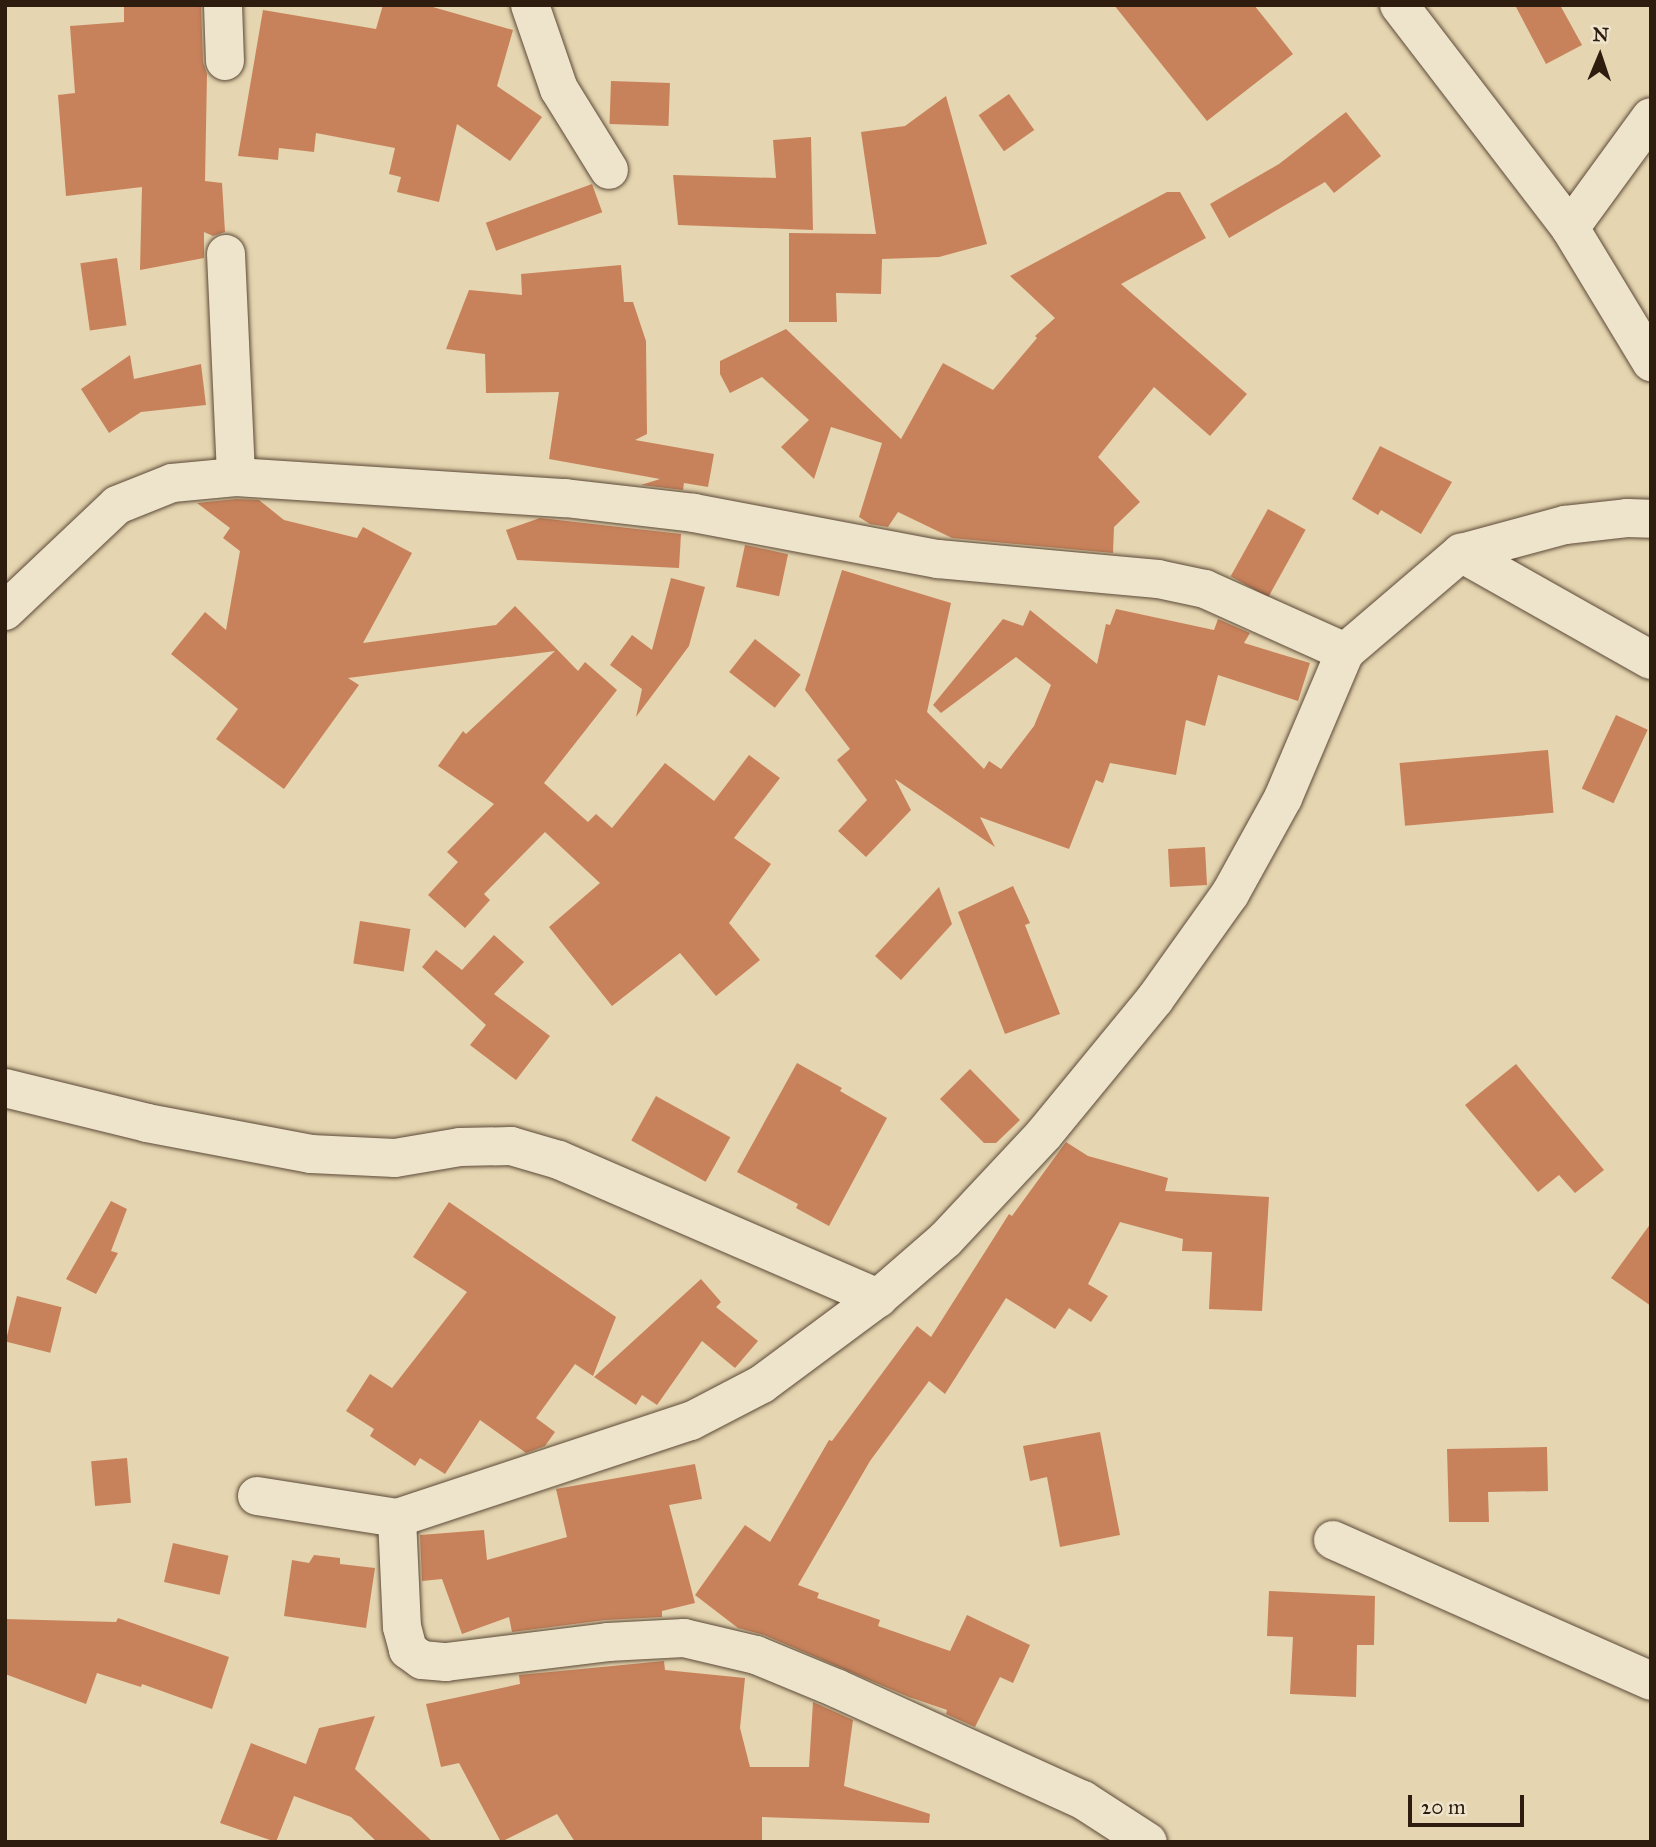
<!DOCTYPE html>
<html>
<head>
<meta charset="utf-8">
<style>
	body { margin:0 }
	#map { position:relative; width:1656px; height:1847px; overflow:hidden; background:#e5d5b0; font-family:"IM FELL Great Primer",serif }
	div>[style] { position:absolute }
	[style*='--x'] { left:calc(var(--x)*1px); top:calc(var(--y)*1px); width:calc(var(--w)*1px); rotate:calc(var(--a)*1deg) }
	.building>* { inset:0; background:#c8825b; transform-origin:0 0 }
	.roads { filter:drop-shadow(0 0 2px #5c4a37) drop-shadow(0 0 2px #5c4a37) }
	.minor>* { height:38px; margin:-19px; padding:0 19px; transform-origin:19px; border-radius:19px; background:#eee4cc }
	span { translate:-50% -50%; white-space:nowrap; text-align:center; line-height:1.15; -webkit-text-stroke:6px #eee4cc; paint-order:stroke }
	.frame { position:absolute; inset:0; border:7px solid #2e1c0f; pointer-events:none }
	.north { position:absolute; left:1565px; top:21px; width:70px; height:70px; -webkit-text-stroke:5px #eee4cc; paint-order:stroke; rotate:2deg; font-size:19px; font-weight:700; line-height:28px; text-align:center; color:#2e1c0f }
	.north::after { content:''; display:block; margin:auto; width:24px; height:32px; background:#2e1c0f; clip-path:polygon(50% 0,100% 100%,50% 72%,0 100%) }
	.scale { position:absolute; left:1408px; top:1795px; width:116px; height:32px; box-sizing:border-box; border:4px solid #2e1c0f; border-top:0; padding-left:9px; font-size:21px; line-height:24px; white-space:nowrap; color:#2e1c0f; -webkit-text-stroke:5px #eee4cc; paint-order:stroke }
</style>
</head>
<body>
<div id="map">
	<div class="building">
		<div style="clip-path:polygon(201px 5px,203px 62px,207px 74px,205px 181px,222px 183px,225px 232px,213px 236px,204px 232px,204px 258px,140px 270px,142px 187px,66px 196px,58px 95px,75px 93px,70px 26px,124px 22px,124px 6px)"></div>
		<div style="clip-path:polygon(383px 5px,426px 5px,513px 30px,497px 86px,542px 117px,510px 161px,457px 124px,439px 202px,397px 192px,401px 177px,389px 174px,395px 148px,316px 133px,314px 152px,279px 148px,278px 160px,238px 156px,263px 10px,376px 29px)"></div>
		<div style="clip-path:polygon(1114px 5px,1254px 5px,1293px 54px,1207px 121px)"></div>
		<div style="clip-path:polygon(1515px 5px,1560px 5px,1582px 45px,1546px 64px)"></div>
		<div style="left:611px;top:81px;width:59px;height:43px;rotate:2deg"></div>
		<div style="left:1009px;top:94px;width:44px;height:37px;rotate:55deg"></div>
		<div style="clip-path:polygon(946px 96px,987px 244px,939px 257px,882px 259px,881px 294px,836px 293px,837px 322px,789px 322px,789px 233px,876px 234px,861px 132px,905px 126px)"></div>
		<div style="clip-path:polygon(1346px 112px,1381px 156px,1334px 193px,1325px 182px,1229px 238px,1210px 204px,1279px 164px)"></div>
		<div style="clip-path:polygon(811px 137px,813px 230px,678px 225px,673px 175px,776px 178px,773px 140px)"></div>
		<div style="left:592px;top:184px;width:30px;height:113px;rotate:70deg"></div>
		<div style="clip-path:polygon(1167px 192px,1180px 192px,1206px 238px,1121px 284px,1247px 394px,1210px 436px,1154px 387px,1098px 457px,1140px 502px,1114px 527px,1113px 553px,952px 538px,898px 512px,888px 527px,870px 524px,859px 517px,882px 443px,831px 427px,814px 479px,781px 447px,809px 420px,762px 377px,730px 393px,720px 374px,720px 361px,786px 329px,901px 439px,943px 363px,993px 390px,1037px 338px,1035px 336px,1055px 318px,1010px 276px)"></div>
		<div style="left:117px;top:258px;width:68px;height:37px;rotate:82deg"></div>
		<div style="clip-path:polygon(621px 265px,624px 302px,633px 302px,646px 341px,647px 434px,635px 440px,714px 454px,708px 487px,684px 483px,683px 490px,641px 485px,660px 479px,549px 459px,559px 392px,486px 393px,485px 354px,446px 349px,469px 290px,522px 295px,521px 274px)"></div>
		<div style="clip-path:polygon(130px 355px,134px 379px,201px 364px,206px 405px,141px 412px,109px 433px,81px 389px)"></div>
		<div style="clip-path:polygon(1380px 446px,1452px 482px,1421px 534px,1381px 510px,1378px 515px,1352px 499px)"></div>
		<div style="clip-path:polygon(236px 499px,259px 500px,284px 520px,357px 538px,363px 527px,412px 553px,363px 643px,496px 625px,515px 606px,578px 671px,585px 662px,617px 690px,544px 783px,588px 822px,596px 814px,612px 828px,665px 763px,714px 801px,749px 755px,780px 778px,734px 838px,771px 864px,729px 923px,760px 960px,716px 996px,680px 953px,612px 1006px,549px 927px,600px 883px,545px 832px,484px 894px,490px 900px,465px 928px,428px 895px,458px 862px,447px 852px,494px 804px,438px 766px,463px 731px,466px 734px,555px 651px,348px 678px,359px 685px,284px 789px,216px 739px,238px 709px,171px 654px,205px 612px,226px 630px,240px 551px,223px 538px,230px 528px,197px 503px)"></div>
		<div style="left:1268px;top:509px;width:43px;height:77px;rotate:29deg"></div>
		<div style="clip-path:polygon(540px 518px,681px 534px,679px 568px,517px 560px,506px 530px)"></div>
		<div style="left:745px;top:545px;width:44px;height:43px;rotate:12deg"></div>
		<div style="clip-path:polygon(842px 570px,951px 603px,927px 712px,984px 769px,989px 761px,1001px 769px,1034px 726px,1051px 685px,1016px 657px,941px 713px,933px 705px,1003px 619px,1023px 626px,1030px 610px,1097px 664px,1106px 624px,1110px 625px,1116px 609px,1214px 630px,1218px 619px,1250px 633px,1244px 643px,1310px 663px,1298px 701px,1218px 675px,1205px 726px,1186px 720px,1176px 775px,1110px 763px,1103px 783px,1096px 780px,1069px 849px,980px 817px,995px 847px,895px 779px,911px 810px,866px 857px,838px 831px,867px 800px,837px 760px,850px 749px,805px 690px)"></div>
		<div style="clip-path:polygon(671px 578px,705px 587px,689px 646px,636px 717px,642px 689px,610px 665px,632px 635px,652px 650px)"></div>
		<div style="left:755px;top:639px;width:58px;height:42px;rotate:38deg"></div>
		<div style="left:1616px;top:715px;width:35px;height:81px;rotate:25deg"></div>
		<div style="left:1548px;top:750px;width:63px;height:149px;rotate:85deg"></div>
		<div style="left:1205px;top:847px;width:38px;height:37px;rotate:87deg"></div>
		<div style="clip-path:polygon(1013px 886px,1030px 923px,1025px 925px,1060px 1014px,1005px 1034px,958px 912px)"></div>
		<div style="clip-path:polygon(939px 887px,952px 924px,901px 980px,875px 956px)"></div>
		<div style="left:360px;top:921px;width:51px;height:43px;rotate:9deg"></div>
		<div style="clip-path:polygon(494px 935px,524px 962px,494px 994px,550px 1036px,516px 1080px,470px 1045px,486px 1025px,422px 967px,436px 950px,462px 970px)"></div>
		<div style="clip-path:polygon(797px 1063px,842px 1088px,840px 1091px,887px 1118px,829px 1226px,796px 1208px,798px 1204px,737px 1172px)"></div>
		<div style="clip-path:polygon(1516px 1064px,1604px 1170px,1575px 1193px,1559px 1175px,1538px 1192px,1465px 1105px)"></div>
		<div style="clip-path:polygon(970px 1069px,1020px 1120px,996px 1143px,984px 1143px,940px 1099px)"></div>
		<div style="left:656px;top:1096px;width:85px;height:51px;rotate:29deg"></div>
		<div style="clip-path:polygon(1066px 1142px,1088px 1156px,1168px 1178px,1165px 1191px,1269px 1197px,1262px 1311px,1209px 1309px,1212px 1252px,1182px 1251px,1183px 1239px,1120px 1222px,1088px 1284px,1108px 1296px,1091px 1322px,1069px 1308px,1055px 1329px,1006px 1298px,945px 1394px,929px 1381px,870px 1461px,798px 1585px,819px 1593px,817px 1598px,880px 1620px,878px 1626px,950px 1651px,967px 1615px,1030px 1645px,1013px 1683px,1000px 1677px,975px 1727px,946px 1714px,947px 1710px,909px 1697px,764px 1635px,738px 1628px,695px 1595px,745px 1525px,770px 1542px,829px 1440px,832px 1441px,917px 1326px,931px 1337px,1009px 1214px,1012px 1216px)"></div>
		<div style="clip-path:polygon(111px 1201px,127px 1209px,111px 1251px,118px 1253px,96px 1294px,66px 1279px)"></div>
		<div style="clip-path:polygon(449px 1202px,616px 1317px,593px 1376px,575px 1364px,536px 1418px,555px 1432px,545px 1446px,526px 1453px,480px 1420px,445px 1474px,420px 1458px,415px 1466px,370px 1436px,374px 1429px,346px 1411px,370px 1374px,392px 1388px,467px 1292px,413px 1257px)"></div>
		<div style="clip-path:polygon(1651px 1223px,1651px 1306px,1611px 1278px)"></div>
		<div style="clip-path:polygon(701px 1279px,721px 1302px,716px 1307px,758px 1341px,735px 1368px,702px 1341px,657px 1405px,642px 1395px,636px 1405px,594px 1377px)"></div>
		<div style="left:17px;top:1296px;width:46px;height:47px;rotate:14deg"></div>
		<div style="clip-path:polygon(1100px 1432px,1120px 1535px,1060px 1547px,1047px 1477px,1030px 1481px,1023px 1446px)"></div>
		<div style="clip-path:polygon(1547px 1447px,1548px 1491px,1488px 1492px,1489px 1522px,1449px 1522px,1447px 1449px)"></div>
		<div style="left:127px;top:1458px;width:45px;height:36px;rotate:85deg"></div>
		<div style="clip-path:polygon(695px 1464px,702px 1499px,669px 1505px,695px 1603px,662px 1611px,662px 1617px,605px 1620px,512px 1632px,509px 1617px,462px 1634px,442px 1579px,422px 1581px,420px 1535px,484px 1530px,487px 1560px,567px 1537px,556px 1489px)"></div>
		<div style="left:173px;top:1543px;width:57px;height:40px;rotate:13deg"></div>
		<div style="clip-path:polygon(314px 1555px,340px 1558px,340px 1564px,375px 1568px,366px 1628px,284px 1616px,292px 1560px,309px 1563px)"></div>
		<div style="clip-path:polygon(1269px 1591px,1375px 1596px,1374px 1645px,1357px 1645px,1356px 1697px,1290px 1694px,1293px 1637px,1267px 1636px)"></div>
		<div style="clip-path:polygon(118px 1618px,229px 1657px,212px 1709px,142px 1684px,141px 1687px,97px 1673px,86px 1704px,5px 1674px,5px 1619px,116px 1622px)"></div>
		<div style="clip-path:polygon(664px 1661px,665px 1670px,745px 1678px,740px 1728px,750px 1767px,809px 1767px,813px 1702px,853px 1720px,844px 1786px,930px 1814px,929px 1823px,762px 1817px,762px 1842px,575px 1842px,557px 1814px,501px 1842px,459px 1763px,441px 1767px,426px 1704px,520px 1684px,519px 1675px)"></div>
		<div style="clip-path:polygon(375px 1716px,355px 1769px,433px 1842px,377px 1842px,351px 1817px,294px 1796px,276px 1842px,220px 1823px,251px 1743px,306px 1764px,319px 1728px)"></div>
	</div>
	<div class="roads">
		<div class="minor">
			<div style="--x:223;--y:5;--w:56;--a:88"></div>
			<div style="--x:530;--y:5;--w:89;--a:71"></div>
			<div style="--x:559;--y:89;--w:95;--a:58.3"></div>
			<div style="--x:1399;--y:5;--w:281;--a:52.5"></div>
			<div style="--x:1570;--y:228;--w:157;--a:58.8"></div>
			<div style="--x:1570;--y:228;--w:137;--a:-53.9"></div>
			<div style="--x:226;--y:254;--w:223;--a:87.4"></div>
			<div style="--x:1461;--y:553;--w:218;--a:29.4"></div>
			<div style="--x:5;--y:611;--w:154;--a:-43.4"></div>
			<div style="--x:117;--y:505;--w:59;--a:-21.8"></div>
			<div style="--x:172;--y:483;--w:64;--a:-5.4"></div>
			<div style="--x:236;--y:477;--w:330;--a:3.7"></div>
			<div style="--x:565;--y:498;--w:130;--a:6.6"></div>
			<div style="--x:694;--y:513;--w:248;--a:10.7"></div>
			<div style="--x:938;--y:559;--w:221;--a:5.2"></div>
			<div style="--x:1158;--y:579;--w:48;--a:12"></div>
			<div style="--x:1205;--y:589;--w:154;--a:24.2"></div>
			<div style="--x:5;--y:1088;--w:146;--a:13.8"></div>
			<div style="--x:147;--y:1123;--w:167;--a:10.7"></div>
			<div style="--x:311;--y:1154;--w:84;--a:2.7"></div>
			<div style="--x:395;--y:1158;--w:66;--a:-9.6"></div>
			<div style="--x:460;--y:1147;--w:51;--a:-1.1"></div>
			<div style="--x:511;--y:1146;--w:50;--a:16.3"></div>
			<div style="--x:559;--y:1160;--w:348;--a:23.4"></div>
			<div style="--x:257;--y:1496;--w:142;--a:8.9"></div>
			<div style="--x:397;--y:1518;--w:310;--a:-18.3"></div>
			<div style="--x:691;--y:1421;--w:80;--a:-27.5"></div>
			<div style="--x:762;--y:1384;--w:144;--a:-36.6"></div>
			<div style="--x:878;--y:1298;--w:89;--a:-40.9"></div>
			<div style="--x:945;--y:1240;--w:146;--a:-46.9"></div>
			<div style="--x:1045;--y:1133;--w:173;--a:-50.6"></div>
			<div style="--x:1155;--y:999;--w:129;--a:-54.5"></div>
			<div style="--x:1230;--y:894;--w:110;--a:-61.1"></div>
			<div style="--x:1283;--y:798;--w:159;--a:-67"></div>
			<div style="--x:1345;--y:652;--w:153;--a:-40.5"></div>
			<div style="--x:1461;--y:553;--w:108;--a:-15.1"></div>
			<div style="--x:1565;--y:525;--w:62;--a:-6.4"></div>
			<div style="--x:1627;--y:518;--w:24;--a:2"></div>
			<div style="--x:397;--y:1518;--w:109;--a:87.4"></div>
			<div style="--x:402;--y:1627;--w:24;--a:75"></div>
			<div style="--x:408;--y:1650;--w:17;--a:36"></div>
			<div style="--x:422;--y:1660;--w:24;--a:5"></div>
			<div style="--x:446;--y:1662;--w:163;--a:-7"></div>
			<div style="--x:608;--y:1642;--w:76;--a:-3"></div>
			<div style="--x:684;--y:1638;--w:74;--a:13.3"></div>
			<div style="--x:756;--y:1655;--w:89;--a:22.5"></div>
			<div style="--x:838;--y:1689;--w:269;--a:24.4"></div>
			<div style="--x:1083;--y:1800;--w:77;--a:32.9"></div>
			<div style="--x:1333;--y:1540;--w:348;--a:23.9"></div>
		</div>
	</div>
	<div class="frame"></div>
	<div class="north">N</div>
	<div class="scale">20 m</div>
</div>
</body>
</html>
